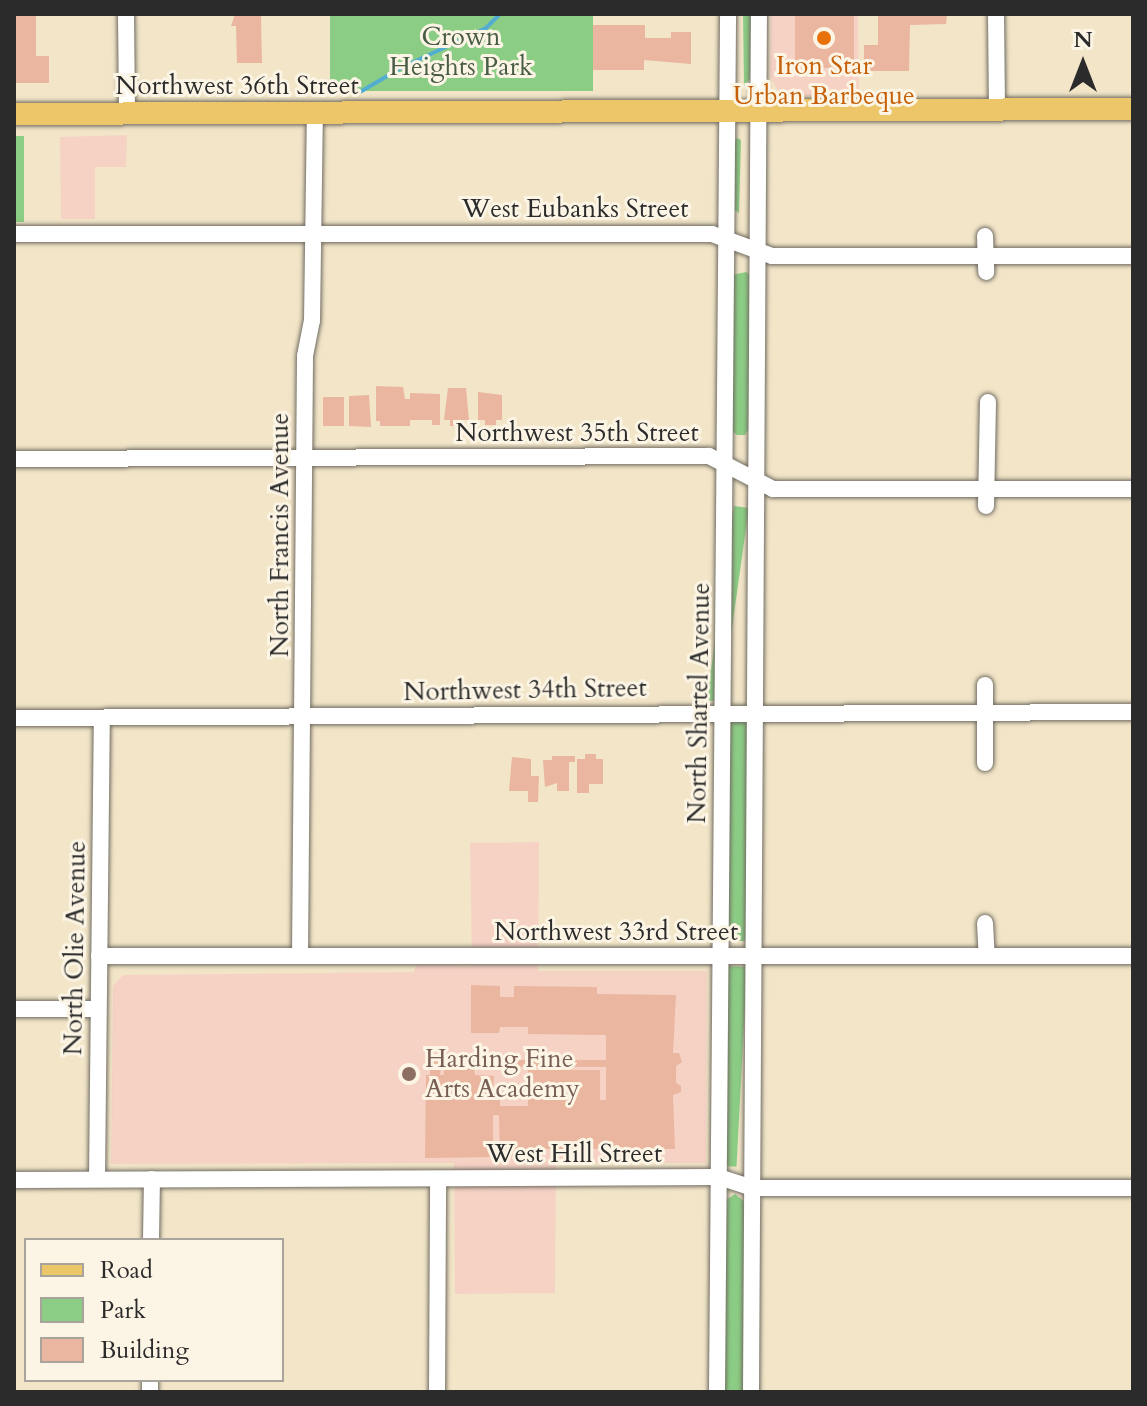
<!DOCTYPE html>
<html>
<head>
<meta charset="utf-8">
<style>
	body { margin:0 }
	#map { position:relative; width:1147px; height:1406px; overflow:hidden; background:#f2e5c8; font-family:Cardo,serif }
	div>[style] { position:absolute }
	[style*='--x'] { left:calc(var(--x)*1px); top:calc(var(--y)*1px); width:calc(var(--w)*1px); rotate:calc(var(--a)*1deg) }
	.built>* { inset:0; background:#f6d2c5 }
	.green>* { inset:0; background:#8ccd85; transform-origin:0 0 }
	.stream>* { height:4px; margin:-2px; padding:0 2px; transform-origin:2px; border-radius:2px; background:#53add1 }
	.building>* { inset:0; background:#eab69f; transform-origin:0 0 }
	.roads { filter:drop-shadow(0 0 2px #716c62) drop-shadow(0 0 2px #716c62) }
	.minor>* { height:16px; margin:-8px; padding:0 8px; transform-origin:8px; border-radius:8px; background:#fff }
	.major>* { height:22px; margin:-11px; padding:0 11px; transform-origin:11px; border-radius:11px; background:#ecc669 }
	.dots>* { width:22px; height:22px; translate:-50% -50%; box-sizing:border-box; border:4px solid #fcf5e5; border-radius:50% }
	span { translate:-50% -50%; white-space:nowrap; text-align:center; line-height:1.15; -webkit-text-stroke:6px #fcf5e5; paint-order:stroke }
	.park-label { font-size:26px; color:#485c46 }
	.food-label { font-size:26px; color:#c56008 }
	.street-label { font-size:26px; color:#2b2b2b }
	.education-label { font-size:26px; color:#785e54 }
	.left { translate:0 -50%; text-align:left }
	.frame { position:absolute; inset:0; border:16px solid #2b2b2b; pointer-events:none }
	.legend { position:absolute; left:24px; top:1238px; width:260px; height:144px; box-sizing:border-box; background:#fcf5e5; border:2px solid #a8a49b; margin:0; padding:10px 14px; list-style:none; font-size:24px; color:#2b2b2b }
	.legend li { display:flex; align-items:center; gap:16px; height:40px }
	.legend b { width:40px; border:2px solid #a8a49b }
	.north { position:absolute; left:1043px; top:24px; width:80px; height:80px; -webkit-text-stroke:6px #fcf5e5; paint-order:stroke; rotate:0deg; font-size:22px; font-weight:700; line-height:32px; text-align:center; color:#2b2b2b }
	.north::after { content:''; display:block; margin:auto; width:28px; height:36px; background:#2b2b2b; clip-path:polygon(50% 0,100% 100%,50% 72%,0 100%) }
</style>
</head>
<body>
<div id="map">
	<div class="built">
		<div style="clip-path:polygon(771px 14px,858px 14px,859px 96px,788px 96px,779px 93px,770px 76px)"></div>
		<div style="clip-path:polygon(127px 135px,126px 167px,95px 167px,95px 219px,61px 219px,60px 137px)"></div>
		<div style="clip-path:polygon(539px 842px,538px 971px,707px 971px,706px 1163px,556px 1163px,555px 1293px,455px 1294px,454px 1163px,111px 1164px,113px 986px,123px 975px,414px 972px,416px 965px,472px 966px,470px 843px)"></div>
	</div>
	<div class="green">
		<div style="left:330px;top:14px;width:263px;height:77px"></div>
		<div style="clip-path:polygon(743px 14px,751px 14px,750px 79px,744px 86px)"></div>
		<div style="left:14px;top:136px;width:10px;height:86px"></div>
		<div style="clip-path:polygon(737px 138px,741px 140px,739px 213px,733px 209px,734px 141px)"></div>
		<div style="clip-path:polygon(746px 272px,750px 275px,749px 429px,745px 435px,737px 435px,732px 431px,732px 275px)"></div>
		<div style="left:734px;top:506px;width:15px;height:196px;rotate:8deg"></div>
		<div style="left:729px;top:722px;width:19px;height:219px"></div>
		<div style="left:727px;top:966px;width:20px;height:200px;rotate:3deg"></div>
		<div style="clip-path:polygon(735px 1194px,745px 1202px,744px 1392px,724px 1392px,726px 1200px)"></div>
	</div>
	<div class="stream">
		<div style="--x:360;--y:92;--w:48;--a:-30.3"></div>
		<div style="--x:401;--y:68;--w:94;--a:-25.2"></div>
		<div style="--x:486;--y:28;--w:20;--a:-45"></div>
	</div>
	<div class="building">
		<div style="clip-path:polygon(14px 14px,36px 14px,36px 56px,49px 56px,49px 83px,14px 83px)"></div>
		<div style="clip-path:polygon(235px 14px,265px 14px,261px 17px,262px 63px,237px 63px,236px 26px,231px 26px)"></div>
		<div style="clip-path:polygon(854px 14px,854px 68px,803px 68px,795px 60px,795px 15px)"></div>
		<div style="clip-path:polygon(878px 14px,947px 14px,946px 24px,910px 25px,909px 71px,864px 71px,864px 45px,878px 45px)"></div>
		<div style="clip-path:polygon(593px 25px,645px 25px,645px 38px,671px 38px,671px 32px,691px 32px,691px 64px,644px 60px,644px 70px,593px 70px)"></div>
		<div style="clip-path:polygon(376px 386px,403px 387px,405px 399px,410px 399px,410px 393px,440px 394px,440px 425px,432px 425px,432px 420px,410px 420px,410px 426px,380px 426px,380px 421px,376px 421px)"></div>
		<div style="clip-path:polygon(448px 388px,466px 388px,469px 420px,462px 420px,462px 426px,450px 426px,450px 420px,444px 420px)"></div>
		<div style="clip-path:polygon(478px 392px,502px 395px,502px 420px,496px 420px,496px 425px,485px 425px,485px 420px,478px 420px)"></div>
		<div style="clip-path:polygon(369px 395px,371px 427px,349px 426px,349px 396px)"></div>
		<div style="left:323px;top:397px;width:21px;height:29px"></div>
		<div style="clip-path:polygon(585px 754px,596px 754px,596px 759px,603px 759px,603px 784px,589px 784px,589px 793px,577px 793px,577px 759px,585px 759px)"></div>
		<div style="clip-path:polygon(552px 756px,575px 756px,575px 762px,569px 762px,569px 791px,557px 791px,557px 783px,545px 787px,543px 760px,552px 760px)"></div>
		<div style="clip-path:polygon(512px 757px,531px 759px,531px 776px,539px 776px,538px 802px,528px 802px,528px 791px,509px 791px)"></div>
		<div style="clip-path:polygon(evenodd,471px 985px,500px 986px,500px 997px,514px 997px,514px 986px,597px 987px,597px 994px,676px 995px,673px 1053px,679px 1053px,682px 1062px,676px 1066px,676px 1083px,681px 1086px,681px 1092px,673px 1095px,675px 1149px,532px 1149px,525px 1150px,524px 1157px,500px 1157px,499px 1115px,493px 1115px,493px 1157px,425px 1158px,426px 1075px,430px 1075px,430px 1060px,606px 1060px,606px 1035px,528px 1034px,528px 1027px,500px 1027px,499px 1033px,471px 1033px,471px 985px,435px 1066px,606px 1067px,606px 1100px,600px 1100px,600px 1070px,528px 1070px,528px 1106px,500px 1106px,500px 1089px,493px 1089px,494px 1076px,475px 1075px,474px 1068px,444px 1067px,444px 1075px,440px 1075px,441px 1067px,435px 1066px)"></div>
	</div>
	<div class="roads">
		<div class="minor">
			<div style="--x:126;--y:14;--w:101;--a:89.4"></div>
			<div style="--x:996;--y:14;--w:96;--a:89.4"></div>
			<div style="--x:14;--y:234;--w:698;--a:0"></div>
			<div style="--x:712;--y:234;--w:64;--a:20.1"></div>
			<div style="--x:772;--y:256;--w:361;--a:0"></div>
			<div style="--x:985;--y:236;--w:36;--a:88"></div>
			<div style="--x:14;--y:459;--w:695;--a:-0.25"></div>
			<div style="--x:709;--y:456;--w:72;--a:27.3"></div>
			<div style="--x:773;--y:489;--w:360;--a:0"></div>
			<div style="--x:986;--y:506;--w:104;--a:-88.9"></div>
			<div style="--x:985;--y:685;--w:78;--a:90"></div>
			<div style="--x:14;--y:718;--w:1119;--a:-0.31"></div>
			<div style="--x:985;--y:923;--w:33;--a:87"></div>
			<div style="--x:99;--y:956;--w:1034;--a:0"></div>
			<div style="--x:300;--y:956;--w:600;--a:-89.52"></div>
			<div style="--x:305;--y:356;--w:36;--a:-79"></div>
			<div style="--x:312;--y:321;--w:207;--a:-89.2"></div>
			<div style="--x:14;--y:1009;--w:84;--a:0"></div>
			<div style="--x:97;--y:1179;--w:461;--a:-89.4"></div>
			<div style="--x:14;--y:1180;--w:705;--a:-0.24"></div>
			<div style="--x:719;--y:1177;--w:35;--a:18"></div>
			<div style="--x:752;--y:1188;--w:381;--a:0"></div>
			<div style="--x:151;--y:1240;--w:61;--a:-89.1"></div>
			<div style="--x:150;--y:1392;--w:12;--a:-90"></div>
			<div style="--x:437;--y:1392;--w:213;--a:-89.7"></div>
			<div style="--x:717;--y:1392;--w:1378;--a:-89.54"></div>
			<div style="--x:751;--y:1392;--w:1378;--a:-89.67"></div>
		</div>
		<div class="major">
			<div style="--x:14;--y:114;--w:1119;--a:-0.26"></div>
		</div>
	</div>
	<div class="dots">
		<div style="left:824px;top:38px;background:#e8710a"></div>
		<div style="left:409px;top:1074px;background:#8d6e63"></div>
	</div>
	<div class="park-label">
		<span style="left:461px;top:52px">Crown<br>Heights Park</span>
	</div>
	<div class="food-label">
		<span style="left:824px;top:81px">Iron Star<br>Urban Barbeque</span>
	</div>
	<div class="street-label">
		<span style="left:237px;top:86px">Northwest 36th Street</span>
		<span style="left:575px;top:209px">West Eubanks Street</span>
		<span style="left:577px;top:433px">Northwest 35th Street</span>
		<span style="left:280px;top:535px;rotate:-90deg">North Francis Avenue</span>
		<span style="left:525px;top:690px;rotate:-1deg">Northwest 34th Street</span>
		<span style="left:699px;top:703px;rotate:-89deg">North Shartel Avenue</span>
		<span style="left:616px;top:932px">Northwest 33rd Street</span>
		<span style="left:75px;top:948px;rotate:-89deg">North Olie Avenue</span>
		<span style="left:574px;top:1154px">West Hill Street</span>
	</div>
	<div class="education-label">
		<span class="left" style="left:425px;top:1074px">Harding Fine<br>Arts Academy</span>
	</div>
	<div class="frame"></div>
	<ul class="legend">
	<li><b style="height:10px;background:#ecc669"></b>Road</li>
	<li><b style="height:22px;background:#8ccd85"></b>Park</li>
	<li><b style="height:22px;background:#eab69f"></b>Building</li>
	</ul>
	<div class="north">N</div>
</div>
</body>
</html>
